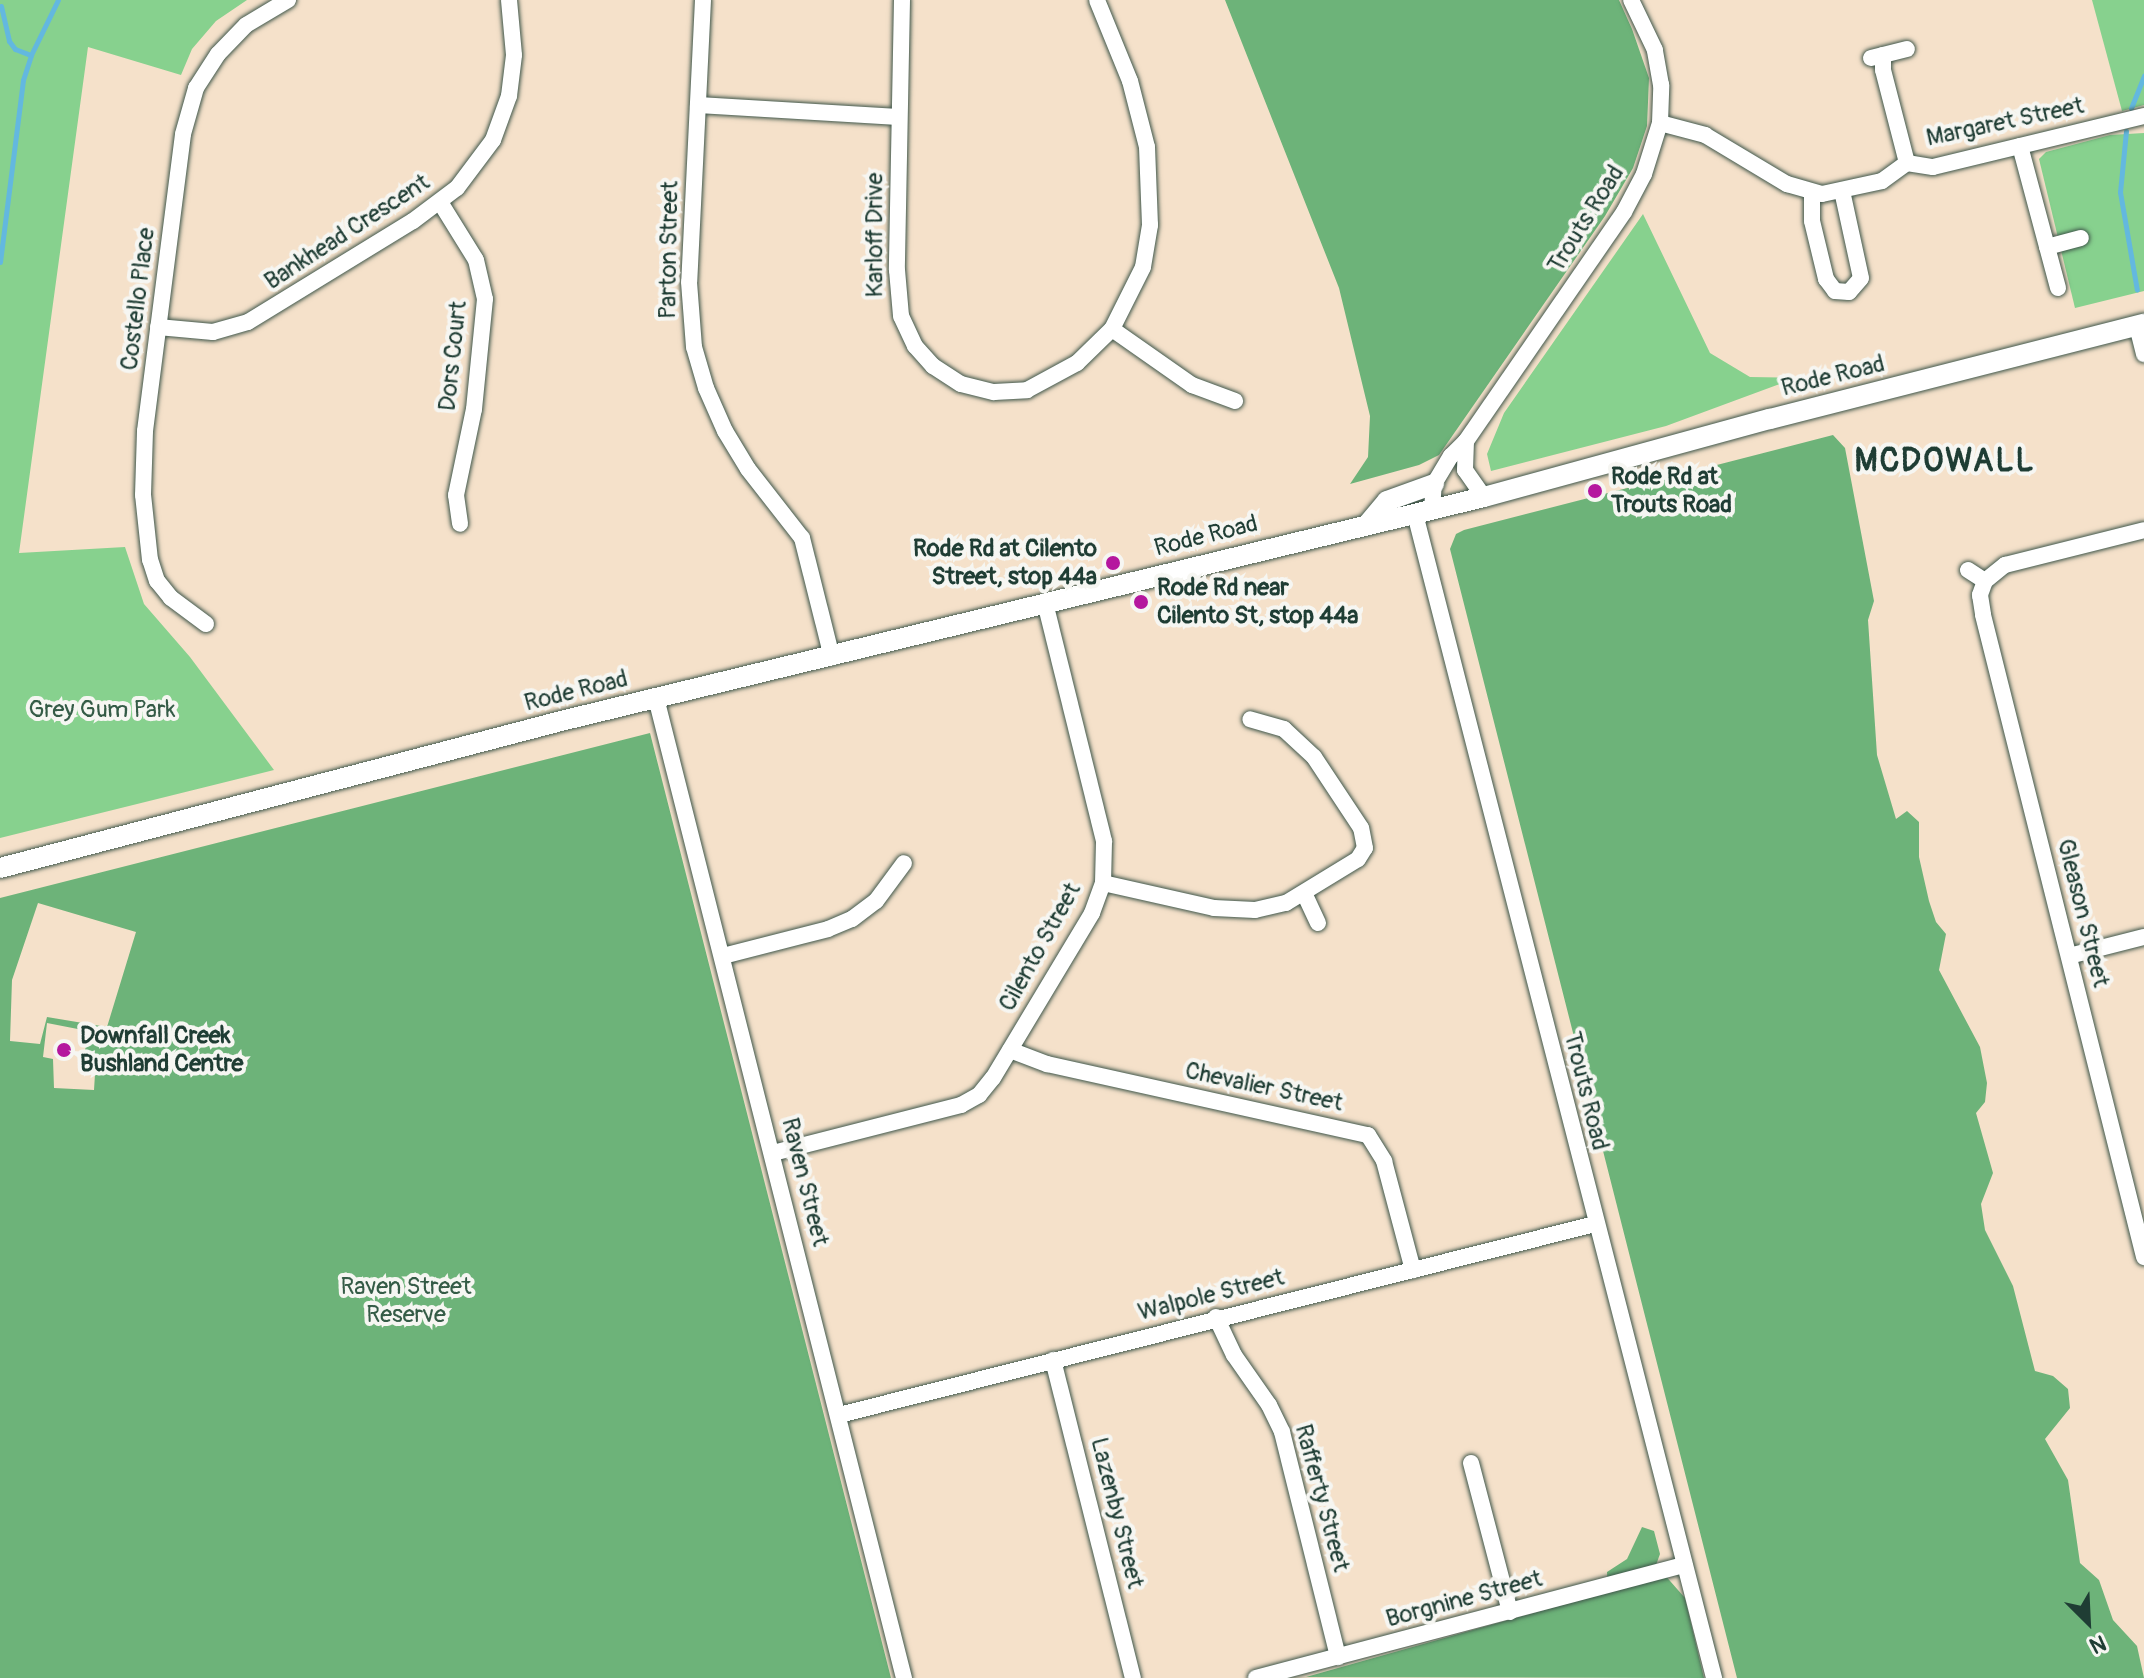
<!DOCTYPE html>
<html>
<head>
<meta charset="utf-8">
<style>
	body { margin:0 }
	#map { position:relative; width:2144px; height:1678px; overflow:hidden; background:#f5e1ca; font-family:Pangolin,sans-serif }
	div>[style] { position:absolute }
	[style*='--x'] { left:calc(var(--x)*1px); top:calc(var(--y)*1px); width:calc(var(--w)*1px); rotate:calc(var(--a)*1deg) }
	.green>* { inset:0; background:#87d18e }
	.forest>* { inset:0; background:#6db379 }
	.stream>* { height:5px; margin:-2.5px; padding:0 2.5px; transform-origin:2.5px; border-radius:2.5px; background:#63b8df }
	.roads { filter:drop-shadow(0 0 2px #3f564a) drop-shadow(0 0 2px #3f564a) }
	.minor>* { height:16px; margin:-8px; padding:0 8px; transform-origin:8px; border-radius:8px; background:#fff }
	.major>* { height:20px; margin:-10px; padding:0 10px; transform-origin:10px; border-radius:10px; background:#fff }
	.dots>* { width:22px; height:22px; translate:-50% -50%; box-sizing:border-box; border:4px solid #f6f6f2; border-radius:50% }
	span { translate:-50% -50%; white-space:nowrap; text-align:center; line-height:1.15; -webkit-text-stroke:8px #f6f6f2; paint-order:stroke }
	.street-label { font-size:24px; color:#1f3d34 }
	.poi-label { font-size:24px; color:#1f3d34; font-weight:700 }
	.left { translate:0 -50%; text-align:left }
	.right { translate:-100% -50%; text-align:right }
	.park-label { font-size:24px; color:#345b46 }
	.district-label { font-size:32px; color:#1f3d34; font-weight:700; letter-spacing:2px }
	.north { position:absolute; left:2048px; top:1582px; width:80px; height:80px; -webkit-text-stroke:6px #f6f6f2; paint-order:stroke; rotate:156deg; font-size:22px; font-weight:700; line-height:32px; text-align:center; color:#1f3d34 }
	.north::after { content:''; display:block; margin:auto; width:28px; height:36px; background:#1f3d34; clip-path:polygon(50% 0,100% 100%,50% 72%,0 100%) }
</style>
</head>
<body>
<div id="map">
	<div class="green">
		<div style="clip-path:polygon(0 0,247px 0,216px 21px,192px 49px,181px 75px,88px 47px,19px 553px,125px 547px,144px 604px,190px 657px,274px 770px,0 838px)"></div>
		<div style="clip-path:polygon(2092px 0,2144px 0,2144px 105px,2122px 111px)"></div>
		<div style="clip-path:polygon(2144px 133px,2144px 291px,2075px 308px,2039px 159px,2046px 152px,2110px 135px)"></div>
		<div style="clip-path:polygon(1643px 214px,1710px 353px,1750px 377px,1809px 378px,1777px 385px,1666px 426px,1491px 471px,1487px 454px,1504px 413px)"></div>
	</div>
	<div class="forest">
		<div style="clip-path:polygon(1225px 0,1619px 0,1632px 29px,1649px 78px,1647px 126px,1633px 168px,1605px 216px,1439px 455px,1419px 465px,1350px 484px,1368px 457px,1370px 416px,1339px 288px)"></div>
		<div style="clip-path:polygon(1833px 435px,1845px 448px,1874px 601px,1868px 620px,1877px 755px,1896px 819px,1907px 811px,1919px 822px,1919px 857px,1929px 901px,1936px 922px,1946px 934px,1939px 970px,1980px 1047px,1987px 1083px,1985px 1102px,1976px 1113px,1993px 1173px,1981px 1204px,1985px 1230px,2013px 1286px,2035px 1371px,2053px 1376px,2068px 1389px,2070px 1408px,2045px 1439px,2068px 1480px,2080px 1563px,2099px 1580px,2113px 1620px,2137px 1646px,2144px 1678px,1737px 1678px,1450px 549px,1456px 534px,1464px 530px)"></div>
		<div style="clip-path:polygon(evenodd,650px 733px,891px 1678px,0 1678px,0 898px,650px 733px,38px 903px,136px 932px,107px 1027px,47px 1017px,40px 1044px,10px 1041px,12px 980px,38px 903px,650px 733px,47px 1023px,88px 1031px,84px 1057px,96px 1058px,94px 1090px,54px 1088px,53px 1059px,43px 1057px,47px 1023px)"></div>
		<div style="clip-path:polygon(1642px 1527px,1654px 1531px,1660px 1554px,1656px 1565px,1685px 1598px,1704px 1678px,1306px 1677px,1608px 1592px,1607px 1572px,1627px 1559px)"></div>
	</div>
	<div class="stream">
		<div style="--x:1;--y:6;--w:36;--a:77"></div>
		<div style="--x:9;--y:41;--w:10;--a:53"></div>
		<div style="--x:15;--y:49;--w:17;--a:21"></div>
		<div style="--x:2131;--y:108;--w:35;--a:-68"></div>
		<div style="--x:2126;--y:131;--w:61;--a:95.6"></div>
		<div style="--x:2120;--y:192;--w:99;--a:80.2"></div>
		<div style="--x:0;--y:262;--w:183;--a:-82.8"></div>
		<div style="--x:23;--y:80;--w:26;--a:-72"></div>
		<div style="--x:31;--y:55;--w:61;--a:-63.9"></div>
	</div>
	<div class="roads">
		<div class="minor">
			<div style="--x:703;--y:0;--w:282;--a:92.8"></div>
			<div style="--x:689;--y:282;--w:65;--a:85.6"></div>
			<div style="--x:694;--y:347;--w:43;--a:73.7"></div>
			<div style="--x:706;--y:388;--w:47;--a:66.2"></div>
			<div style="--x:725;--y:431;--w:44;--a:58.8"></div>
			<div style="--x:748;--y:469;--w:88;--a:52"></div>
			<div style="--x:802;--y:538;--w:123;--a:75.9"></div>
			<div style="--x:902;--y:0;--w:270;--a:91.1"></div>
			<div style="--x:897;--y:270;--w:46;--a:85"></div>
			<div style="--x:901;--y:316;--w:33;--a:65"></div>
			<div style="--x:915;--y:346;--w:27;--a:48"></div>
			<div style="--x:933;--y:366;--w:33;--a:33"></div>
			<div style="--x:961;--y:384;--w:34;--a:14"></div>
			<div style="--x:994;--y:392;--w:33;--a:-3"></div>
			<div style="--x:1027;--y:390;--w:57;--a:-28.4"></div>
			<div style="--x:1077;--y:363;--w:49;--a:-44.2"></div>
			<div style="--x:1112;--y:329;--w:69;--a:-63.4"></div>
			<div style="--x:1143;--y:267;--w:43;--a:-80.5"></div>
			<div style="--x:1150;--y:225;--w:78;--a:-92.2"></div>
			<div style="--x:1147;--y:147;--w:68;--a:-104.4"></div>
			<div style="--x:1130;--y:81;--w:87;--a:-112.2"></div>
			<div style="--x:1883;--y:55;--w:15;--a:90"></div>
			<div style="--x:1883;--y:70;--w:96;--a:75.5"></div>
			<div style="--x:1871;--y:58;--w:37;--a:-14"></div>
			<div style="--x:698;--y:105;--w:201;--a:3.4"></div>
			<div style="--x:1660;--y:123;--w:47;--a:14.9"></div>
			<div style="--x:1705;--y:135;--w:96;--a:30.9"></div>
			<div style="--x:1787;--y:184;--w:36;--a:16"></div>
			<div style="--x:1822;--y:194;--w:61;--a:-12.2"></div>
			<div style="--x:1882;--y:181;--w:31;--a:-36"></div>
			<div style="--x:1907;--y:163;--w:26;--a:9"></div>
			<div style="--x:1933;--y:167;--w:217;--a:-13.6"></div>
			<div style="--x:2020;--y:146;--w:147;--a:75"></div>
			<div style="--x:1812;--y:194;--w:27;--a:90"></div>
			<div style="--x:1812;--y:221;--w:60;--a:76.4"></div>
			<div style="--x:1826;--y:279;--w:15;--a:53"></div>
			<div style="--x:1835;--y:291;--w:14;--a:4"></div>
			<div style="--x:1849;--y:292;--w:18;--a:-49"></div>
			<div style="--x:1861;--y:278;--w:89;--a:-102.3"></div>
			<div style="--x:440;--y:202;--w:68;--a:58.2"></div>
			<div style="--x:476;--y:260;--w:40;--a:77"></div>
			<div style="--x:485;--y:299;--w:111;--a:95.7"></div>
			<div style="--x:474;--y:409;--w:88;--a:101.8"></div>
			<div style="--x:456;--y:495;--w:29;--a:82"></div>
			<div style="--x:2047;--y:247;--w:35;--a:-15"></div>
			<div style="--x:2137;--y:326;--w:29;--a:76"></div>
			<div style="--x:158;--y:327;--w:55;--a:5.2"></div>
			<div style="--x:213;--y:332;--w:36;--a:-16"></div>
			<div style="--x:248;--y:322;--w:193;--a:-31.5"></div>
			<div style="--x:413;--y:221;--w:55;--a:-36.9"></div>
			<div style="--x:457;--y:188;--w:60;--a:-53.1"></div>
			<div style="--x:493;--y:140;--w:47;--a:-70"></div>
			<div style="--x:509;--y:96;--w:41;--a:-83"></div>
			<div style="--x:514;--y:55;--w:55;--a:-95.2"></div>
			<div style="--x:1112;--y:329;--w:98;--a:35"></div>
			<div style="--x:1192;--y:385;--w:46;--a:20.4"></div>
			<div style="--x:1466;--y:441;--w:29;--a:92"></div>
			<div style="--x:1465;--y:470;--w:33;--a:55"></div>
			<div style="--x:1432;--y:510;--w:26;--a:-86"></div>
			<div style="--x:1434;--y:484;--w:33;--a:-59"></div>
			<div style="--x:1451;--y:456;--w:21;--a:-45"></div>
			<div style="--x:1466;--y:441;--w:278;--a:-55.4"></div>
			<div style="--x:1624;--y:212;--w:43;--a:-62.2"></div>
			<div style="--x:1644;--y:174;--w:53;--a:-72.6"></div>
			<div style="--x:1660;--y:123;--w:38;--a:-88"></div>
			<div style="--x:1661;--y:85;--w:36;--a:-100"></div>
			<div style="--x:1655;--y:50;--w:55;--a:-115.6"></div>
			<div style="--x:1415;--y:514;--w:1202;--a:75.59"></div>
			<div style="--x:1968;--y:570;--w:20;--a:33"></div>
			<div style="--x:1985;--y:581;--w:15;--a:110"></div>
			<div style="--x:1980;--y:595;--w:20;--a:81"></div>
			<div style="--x:1983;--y:615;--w:662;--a:75.92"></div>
			<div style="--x:1985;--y:581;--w:26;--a:-39"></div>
			<div style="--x:2005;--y:565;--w:143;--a:-14.1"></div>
			<div style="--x:206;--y:624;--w:44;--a:-143.4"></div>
			<div style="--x:171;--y:598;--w:22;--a:-129"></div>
			<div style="--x:157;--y:581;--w:22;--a:-108"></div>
			<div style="--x:150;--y:560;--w:65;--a:-96.1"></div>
			<div style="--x:143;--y:495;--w:64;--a:-88.2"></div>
			<div style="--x:145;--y:431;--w:299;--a:-82.7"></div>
			<div style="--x:183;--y:134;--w:48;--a:-74.2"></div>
			<div style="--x:196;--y:88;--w:40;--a:-57.1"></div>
			<div style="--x:218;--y:54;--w:40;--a:-46"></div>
			<div style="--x:246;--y:25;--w:49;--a:-30.8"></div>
			<div style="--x:656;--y:698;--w:1011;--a:75.8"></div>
			<div style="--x:1103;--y:883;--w:114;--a:12.7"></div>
			<div style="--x:1214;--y:908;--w:41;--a:2.8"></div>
			<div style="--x:1255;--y:910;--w:32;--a:-13"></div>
			<div style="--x:1286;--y:903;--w:84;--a:-31.4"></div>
			<div style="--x:1358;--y:859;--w:13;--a:-58"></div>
			<div style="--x:1365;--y:848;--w:20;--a:-101"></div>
			<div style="--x:1361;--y:828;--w:85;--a:-123.5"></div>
			<div style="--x:1314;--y:757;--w:41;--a:-137"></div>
			<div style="--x:1284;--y:729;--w:35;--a:-164"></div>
			<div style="--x:1304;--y:893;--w:33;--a:65"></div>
			<div style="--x:723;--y:956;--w:108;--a:-14.4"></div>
			<div style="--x:828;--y:929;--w:26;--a:-23"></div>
			<div style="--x:852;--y:919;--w:30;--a:-37"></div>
			<div style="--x:876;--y:901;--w:47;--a:-53.6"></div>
			<div style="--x:2069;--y:956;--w:77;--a:-14.2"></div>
			<div style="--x:1010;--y:1050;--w:40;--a:21"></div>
			<div style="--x:1047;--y:1064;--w:329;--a:12.5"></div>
			<div style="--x:1368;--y:1135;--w:31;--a:58"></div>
			<div style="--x:1384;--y:1161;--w:113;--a:75.1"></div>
			<div style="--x:773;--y:1153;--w:194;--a:-14.3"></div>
			<div style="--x:961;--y:1105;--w:21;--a:-29"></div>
			<div style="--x:979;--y:1095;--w:22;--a:-51"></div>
			<div style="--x:993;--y:1078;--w:192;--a:-59"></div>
			<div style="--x:1092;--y:913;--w:32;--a:-70"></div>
			<div style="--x:1103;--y:883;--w:42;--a:-88.6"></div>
			<div style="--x:1104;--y:841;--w:245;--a:-103.9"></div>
			<div style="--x:1216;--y:1317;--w:42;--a:64.7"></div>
			<div style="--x:1234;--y:1355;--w:61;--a:55"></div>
			<div style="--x:1269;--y:1405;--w:30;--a:64"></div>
			<div style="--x:1282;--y:1432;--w:232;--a:76"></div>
			<div style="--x:1053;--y:1360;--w:328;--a:75.9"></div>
			<div style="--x:839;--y:1415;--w:780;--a:-14.18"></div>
			<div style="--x:1471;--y:1463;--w:154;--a:75.3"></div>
			<div style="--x:1256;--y:1678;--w:443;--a:-14.8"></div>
		</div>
		<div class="major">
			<div style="--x:1367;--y:525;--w:31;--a:-50"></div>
			<div style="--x:1387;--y:501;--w:50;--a:-19.9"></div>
			<div style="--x:0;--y:868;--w:580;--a:-14.68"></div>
			<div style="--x:561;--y:721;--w:950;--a:-13.64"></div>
			<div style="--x:1484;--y:497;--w:296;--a:-15.3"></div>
			<div style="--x:1770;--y:419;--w:386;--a:-14.3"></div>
		</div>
	</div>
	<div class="dots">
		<div style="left:1595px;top:491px;background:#b5179e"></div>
		<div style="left:1113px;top:563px;background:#b5179e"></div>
		<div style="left:1141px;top:602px;background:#b5179e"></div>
		<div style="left:64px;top:1050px;background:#b5179e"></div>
	</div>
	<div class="street-label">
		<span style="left:2005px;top:122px;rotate:-12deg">Margaret Street</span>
		<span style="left:1586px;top:219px;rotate:-58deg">Trouts Road</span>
		<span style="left:347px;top:232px;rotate:-33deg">Bankhead Crescent</span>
		<span style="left:875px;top:235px;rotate:-90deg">Karloff Drive</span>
		<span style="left:669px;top:250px;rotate:-89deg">Parton Street</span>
		<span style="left:138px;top:299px;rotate:-83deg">Costello Place</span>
		<span style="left:453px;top:356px;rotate:-84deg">Dors Court</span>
		<span style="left:1833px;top:376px;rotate:-14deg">Rode Road</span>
		<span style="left:1206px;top:536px;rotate:-14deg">Rode Road</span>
		<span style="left:576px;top:691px;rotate:-14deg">Rode Road</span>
		<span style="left:2083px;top:913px;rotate:76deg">Gleason Street</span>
		<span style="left:1040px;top:947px;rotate:-61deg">Cilento Street</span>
		<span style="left:1264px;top:1087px;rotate:12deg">Chevalier Street</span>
		<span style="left:1586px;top:1091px;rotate:76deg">Trouts Road</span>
		<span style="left:805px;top:1182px;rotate:76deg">Raven Street</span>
		<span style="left:1211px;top:1295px;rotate:-14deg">Walpole Street</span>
		<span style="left:1322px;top:1498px;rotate:75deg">Rafferty Street</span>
		<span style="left:1117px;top:1513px;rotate:76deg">Lazenby Street</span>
		<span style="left:1464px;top:1599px;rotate:-15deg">Borgnine Street</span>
	</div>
	<div class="poi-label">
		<span class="left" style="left:1611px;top:491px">Rode Rd at<br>Trouts Road</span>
		<span class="right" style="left:1097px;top:563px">Rode Rd at Cilento<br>Street, stop 44a</span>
		<span class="left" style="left:1157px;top:602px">Rode Rd near<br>Cilento St, stop 44a</span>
		<span class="left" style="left:80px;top:1050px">Downfall Creek<br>Bushland Centre</span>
	</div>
	<div class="park-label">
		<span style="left:102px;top:710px">Grey Gum Park</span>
		<span style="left:406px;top:1301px">Raven Street<br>Reserve</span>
	</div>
	<div class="district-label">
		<span style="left:1945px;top:461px">MCDOWALL</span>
	</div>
	<div class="north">N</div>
</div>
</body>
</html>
